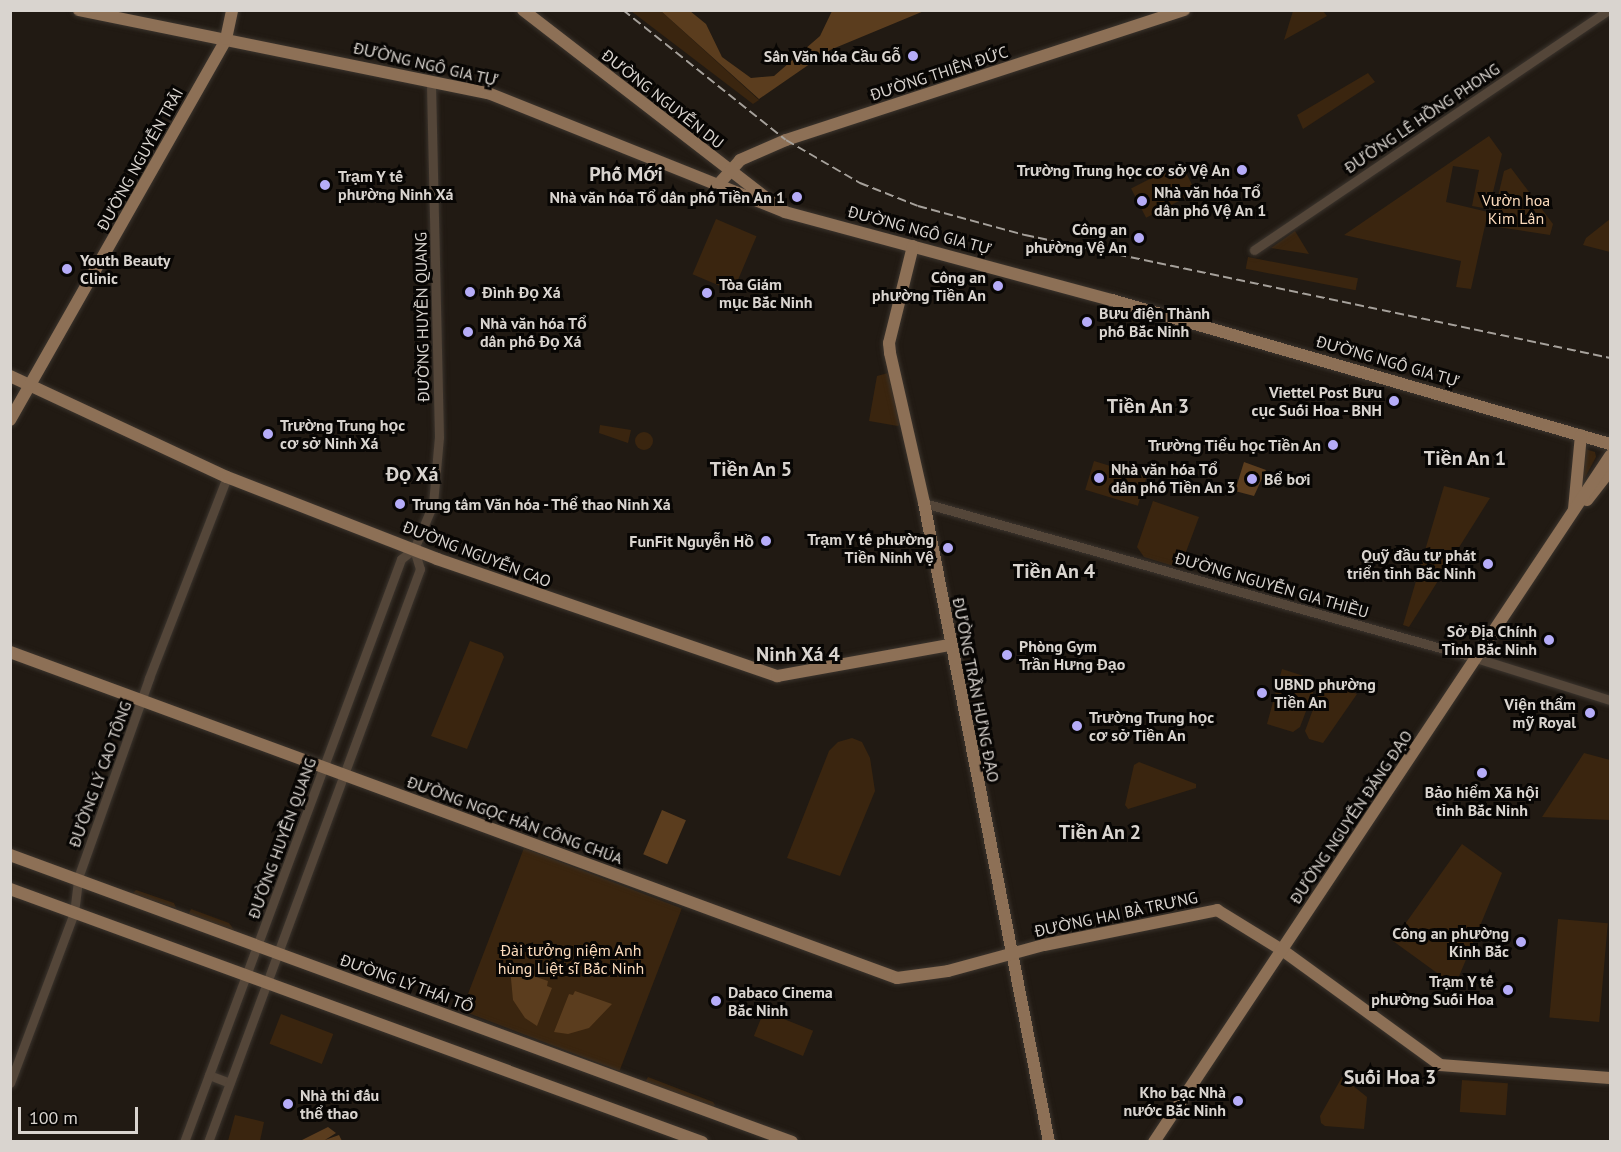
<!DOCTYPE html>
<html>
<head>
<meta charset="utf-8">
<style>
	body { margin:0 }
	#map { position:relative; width:1621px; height:1152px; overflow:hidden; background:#211a13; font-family:"PT Sans",sans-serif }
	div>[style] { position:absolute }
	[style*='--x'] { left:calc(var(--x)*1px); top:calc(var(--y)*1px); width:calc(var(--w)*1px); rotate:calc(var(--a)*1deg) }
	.green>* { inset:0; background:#3a250f; transform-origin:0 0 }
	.round { border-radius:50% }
	.water>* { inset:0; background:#5b3d1e; transform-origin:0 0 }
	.roads { filter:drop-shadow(0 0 2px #3b342d) drop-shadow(0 0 2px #3b342d) }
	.minor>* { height:9px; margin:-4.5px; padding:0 4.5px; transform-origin:4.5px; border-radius:4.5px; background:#544639 }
	.major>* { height:12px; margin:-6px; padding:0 6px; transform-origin:6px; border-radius:6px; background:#8d7056 }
	.rail>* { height:2px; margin-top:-1px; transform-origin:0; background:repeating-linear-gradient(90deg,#a6a19b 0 9px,transparent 0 13.5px) }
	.dots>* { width:16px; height:16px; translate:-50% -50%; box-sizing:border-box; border:3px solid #080604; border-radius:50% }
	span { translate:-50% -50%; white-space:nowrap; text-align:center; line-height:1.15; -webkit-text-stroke:6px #080604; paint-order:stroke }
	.poi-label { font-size:16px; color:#d9d4cf; font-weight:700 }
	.right { translate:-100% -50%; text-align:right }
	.left { translate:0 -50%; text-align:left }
	.street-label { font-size:16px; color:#d9d4cf }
	.park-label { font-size:16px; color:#fddcbd }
	.quarter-label { font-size:20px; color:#d9d4cf; font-weight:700 }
	.frame { position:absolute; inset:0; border:12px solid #d9d4cf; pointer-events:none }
	.scale { position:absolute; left:18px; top:1107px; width:120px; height:27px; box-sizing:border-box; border:3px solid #d9d4cf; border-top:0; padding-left:8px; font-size:18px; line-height:21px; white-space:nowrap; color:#d9d4cf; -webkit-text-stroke:4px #080604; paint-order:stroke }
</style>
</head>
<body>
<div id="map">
	<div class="green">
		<div style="clip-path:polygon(631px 11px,661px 11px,759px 100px,753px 104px)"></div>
		<div style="clip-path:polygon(1293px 11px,1323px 11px,1327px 16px,1284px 40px)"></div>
		<div style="clip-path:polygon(1368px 73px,1375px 82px,1303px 129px,1297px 115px)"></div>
		<div style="clip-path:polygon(1489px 136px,1502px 154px,1489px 209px,1472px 206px,1479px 170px,1453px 166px,1446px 202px,1488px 212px,1471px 289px,1456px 287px,1461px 261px,1344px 235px)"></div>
		<div style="left:1181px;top:163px;width:33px;height:56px;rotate:63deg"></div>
		<div style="clip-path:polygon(1511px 168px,1553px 224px,1550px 235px,1491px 226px,1504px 171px)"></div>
		<div style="left:716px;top:219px;width:44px;height:60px;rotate:23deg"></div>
		<div style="clip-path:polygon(1610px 219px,1610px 252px,1583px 245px,1586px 238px)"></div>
		<div style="clip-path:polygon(1295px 231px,1309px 254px,1271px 248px)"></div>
		<div style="left:1248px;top:257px;width:112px;height:12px;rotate:11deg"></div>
		<div style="clip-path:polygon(888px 373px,901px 424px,898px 426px,869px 421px,877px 376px)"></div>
		<div style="clip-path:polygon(600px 425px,631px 430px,628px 443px,599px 433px)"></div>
		<div class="round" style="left:635px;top:432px;width:18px;height:18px"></div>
		<div style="clip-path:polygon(1585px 449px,1595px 452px,1596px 457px,1582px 483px)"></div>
		<div style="left:1094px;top:461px;width:55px;height:30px;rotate:17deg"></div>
		<div style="clip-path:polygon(1444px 486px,1490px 498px,1409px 627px,1403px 625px)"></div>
		<div style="clip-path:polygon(1153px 501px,1199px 517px,1180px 568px,1144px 557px,1137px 547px)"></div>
		<div style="clip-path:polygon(470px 641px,502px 653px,504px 657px,467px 749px,431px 736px)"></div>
		<div style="clip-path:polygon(1282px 669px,1313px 679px,1316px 685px,1300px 727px,1293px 732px,1267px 724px)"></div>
		<div style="clip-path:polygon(1324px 680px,1357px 694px,1323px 743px,1309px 739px,1305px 731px)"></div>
		<div style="clip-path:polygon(852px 738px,862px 742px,870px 758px,875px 791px,840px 876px,787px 858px,829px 751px,838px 742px)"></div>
		<div style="clip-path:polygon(1584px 753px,1610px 760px,1610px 820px,1542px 817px)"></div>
		<div style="clip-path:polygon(1139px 762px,1196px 784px,1196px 788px,1128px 809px,1125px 805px,1134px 765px)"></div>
		<div style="clip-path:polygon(1462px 844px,1502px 873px,1455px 986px,1393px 941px)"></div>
		<div style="left:524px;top:848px;width:169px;height:174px;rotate:21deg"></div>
		<div style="clip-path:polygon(136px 890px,174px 903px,176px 908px,132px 894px)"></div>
		<div style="clip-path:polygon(191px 909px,229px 923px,234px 930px,188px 915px)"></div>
		<div style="left:1558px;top:919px;width:50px;height:99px;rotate:5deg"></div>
		<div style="left:764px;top:1011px;width:53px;height:27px;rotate:22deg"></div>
		<div style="left:281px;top:1014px;width:56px;height:32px;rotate:21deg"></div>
		<div style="clip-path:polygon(648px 1077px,713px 1102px,715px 1105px,713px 1107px,645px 1082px)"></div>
		<div style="clip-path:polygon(1342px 1077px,1367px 1097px,1364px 1129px,1325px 1126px,1321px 1123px,1320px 1116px)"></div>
		<div style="left:1462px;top:1080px;width:46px;height:32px;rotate:4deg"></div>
		<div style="clip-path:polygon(235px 1115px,264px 1122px,260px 1141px,228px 1141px)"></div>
	</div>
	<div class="water">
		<div style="clip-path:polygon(661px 11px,690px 11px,706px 24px,722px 57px,751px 78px,774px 76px,820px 36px,832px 11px,924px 11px,830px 50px,759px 99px)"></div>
		<div style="clip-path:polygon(1244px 462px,1266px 470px,1254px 496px,1235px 491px)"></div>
		<div style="left:662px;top:810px;width:26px;height:48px;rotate:23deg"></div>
		<div style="clip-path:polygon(510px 968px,548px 981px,547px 986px,552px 988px,537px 1026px,525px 1018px,513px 1000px)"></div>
		<div style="clip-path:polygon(575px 991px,612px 1004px,589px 1028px,568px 1034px,554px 1032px,569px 994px,573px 995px)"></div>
		<div style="clip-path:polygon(328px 1127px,336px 1133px,325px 1140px,339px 1135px,342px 1141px,300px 1141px)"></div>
	</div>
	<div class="roads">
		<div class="minor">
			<div style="--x:1254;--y:250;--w:428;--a:-34.1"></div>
			<div style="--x:924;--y:503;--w:573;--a:15.68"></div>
			<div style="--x:1476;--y:658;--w:140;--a:17.4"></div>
			<div style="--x:209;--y:1075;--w:22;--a:21"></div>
			<div style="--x:10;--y:1083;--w:182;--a:-69.4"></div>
			<div style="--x:74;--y:913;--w:38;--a:-83"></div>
			<div style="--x:79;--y:875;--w:209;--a:-70.4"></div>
			<div style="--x:149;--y:678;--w:216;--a:-68.8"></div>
			<div style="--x:184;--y:1142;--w:622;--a:-69.58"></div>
			<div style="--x:401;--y:559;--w:16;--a:-38"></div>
			<div style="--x:414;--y:549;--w:49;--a:-67.1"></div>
			<div style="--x:433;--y:504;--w:67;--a:-84.9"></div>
			<div style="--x:439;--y:437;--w:356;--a:-91.3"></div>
			<div style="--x:208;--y:1142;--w:611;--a:-69.7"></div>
			<div style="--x:420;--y:569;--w:21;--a:-107"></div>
		</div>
		<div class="major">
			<div style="--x:79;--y:10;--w:417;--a:11.5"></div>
			<div style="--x:488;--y:93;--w:320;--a:21.8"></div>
			<div style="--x:785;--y:212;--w:339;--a:15.1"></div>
			<div style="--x:1112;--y:300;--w:518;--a:16.13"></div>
			<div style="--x:523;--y:10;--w:314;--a:37.7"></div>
			<div style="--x:716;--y:187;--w:36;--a:-48"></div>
			<div style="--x:740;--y:160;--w:50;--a:-23.5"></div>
			<div style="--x:786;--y:140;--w:419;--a:-18.1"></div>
			<div style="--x:913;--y:246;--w:100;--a:103.9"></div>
			<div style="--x:889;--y:343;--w:10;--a:84"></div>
			<div style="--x:890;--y:353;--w:154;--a:77.2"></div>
			<div style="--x:924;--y:503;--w:651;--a:78.93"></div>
			<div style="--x:10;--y:376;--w:239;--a:25"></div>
			<div style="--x:227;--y:477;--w:225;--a:21.3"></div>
			<div style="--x:437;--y:559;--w:360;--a:19"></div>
			<div style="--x:777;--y:676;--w:176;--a:-10.2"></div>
			<div style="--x:10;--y:420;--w:438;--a:-60.4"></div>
			<div style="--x:226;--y:39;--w:30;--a:-78"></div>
			<div style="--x:1587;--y:500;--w:37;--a:-52"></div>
			<div style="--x:1574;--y:509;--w:74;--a:-84.6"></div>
			<div style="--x:10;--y:652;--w:945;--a:20.18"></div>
			<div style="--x:897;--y:978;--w:51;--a:-7.8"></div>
			<div style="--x:948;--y:971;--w:99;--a:-15.2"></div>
			<div style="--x:1044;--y:945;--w:177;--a:-11.4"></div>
			<div style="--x:1217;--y:910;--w:76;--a:31.6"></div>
			<div style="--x:1282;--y:950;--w:195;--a:36"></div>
			<div style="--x:1440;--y:1065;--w:170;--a:4.4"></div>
			<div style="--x:10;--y:855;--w:833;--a:20.15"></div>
			<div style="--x:10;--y:889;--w:737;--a:20.08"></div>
			<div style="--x:1154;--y:1142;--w:824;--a:-56.39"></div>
		</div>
	</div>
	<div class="rail">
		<div style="--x:623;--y:10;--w:208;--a:38.6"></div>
		<div style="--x:786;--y:140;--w:86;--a:30.2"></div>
		<div style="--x:860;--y:183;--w:62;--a:21.6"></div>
		<div style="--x:918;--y:206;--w:111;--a:15.2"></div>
		<div style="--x:1025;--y:235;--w:598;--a:11.87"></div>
	</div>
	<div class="dots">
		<div style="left:913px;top:56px;background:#b5acf8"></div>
		<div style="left:1242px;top:170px;background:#b5acf8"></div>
		<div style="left:325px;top:185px;background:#b5acf8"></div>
		<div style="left:797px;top:197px;background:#b5acf8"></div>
		<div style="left:1142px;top:201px;background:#b5acf8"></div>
		<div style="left:1139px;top:238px;background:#b5acf8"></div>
		<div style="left:67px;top:269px;background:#b5acf8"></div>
		<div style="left:998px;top:286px;background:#b5acf8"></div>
		<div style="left:470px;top:292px;background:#b5acf8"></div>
		<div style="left:707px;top:293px;background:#b5acf8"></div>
		<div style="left:1087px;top:322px;background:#b5acf8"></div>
		<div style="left:468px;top:332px;background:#b5acf8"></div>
		<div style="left:1394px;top:401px;background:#b5acf8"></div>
		<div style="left:268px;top:434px;background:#b5acf8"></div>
		<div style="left:1333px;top:445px;background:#b5acf8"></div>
		<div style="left:1099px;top:478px;background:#b5acf8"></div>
		<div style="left:1252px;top:479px;background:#b5acf8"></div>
		<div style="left:400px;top:504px;background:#b5acf8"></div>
		<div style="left:766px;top:541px;background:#b5acf8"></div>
		<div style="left:948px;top:548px;background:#b5acf8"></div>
		<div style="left:1488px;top:564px;background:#b5acf8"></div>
		<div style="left:1549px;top:640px;background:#b5acf8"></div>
		<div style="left:1007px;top:655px;background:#b5acf8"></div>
		<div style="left:1262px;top:693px;background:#b5acf8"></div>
		<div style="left:1590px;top:713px;background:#b5acf8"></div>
		<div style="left:1077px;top:726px;background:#b5acf8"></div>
		<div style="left:1482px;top:773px;background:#b5acf8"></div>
		<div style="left:1521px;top:942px;background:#b5acf8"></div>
		<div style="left:1508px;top:990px;background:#b5acf8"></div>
		<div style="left:716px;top:1001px;background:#b5acf8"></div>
		<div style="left:1238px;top:1101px;background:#b5acf8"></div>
		<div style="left:288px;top:1104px;background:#b5acf8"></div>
	</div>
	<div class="poi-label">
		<span class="right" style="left:901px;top:56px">Sân Văn hóa Cầu Gỗ</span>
		<span class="right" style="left:1230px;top:170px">Trường Trung học cơ sở Vệ An</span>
		<span class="left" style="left:338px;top:185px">Trạm Y tế<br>phường Ninh Xá</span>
		<span class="left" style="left:1154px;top:201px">Nhà văn hóa Tổ<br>dân phố Vệ An 1</span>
		<span class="right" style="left:785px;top:197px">Nhà văn hóa Tổ dân phố Tiền An 1</span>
		<span class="right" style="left:1127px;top:238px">Công an<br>phường Vệ An</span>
		<span class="left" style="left:80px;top:269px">Youth Beauty<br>Clinic</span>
		<span class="right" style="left:986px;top:286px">Công an<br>phường Tiền An</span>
		<span class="left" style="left:719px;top:293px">Tòa Giám<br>mục Bắc Ninh</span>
		<span class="left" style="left:482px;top:292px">Đình Đọ Xá</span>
		<span class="left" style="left:1099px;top:322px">Bưu điện Thành<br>phố Bắc Ninh</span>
		<span class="left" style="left:480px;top:332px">Nhà văn hóa Tổ<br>dân phố Đọ Xá</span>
		<span class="right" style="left:1382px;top:401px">Viettel Post Bưu<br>cục Suối Hoa - BNH</span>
		<span class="left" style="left:280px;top:434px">Trường Trung học<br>cơ sở Ninh Xá</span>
		<span class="right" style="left:1321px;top:445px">Trường Tiểu học Tiền An</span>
		<span class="left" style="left:1111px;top:478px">Nhà văn hóa Tổ<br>dân phố Tiền An 3</span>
		<span class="left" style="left:1264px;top:479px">Bể bơi</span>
		<span class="left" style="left:412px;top:504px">Trung tâm Văn hóa - Thể thao Ninh Xá</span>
		<span class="right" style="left:934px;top:548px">Trạm Y tế phường<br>Tiền Ninh Vệ</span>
		<span class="right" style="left:754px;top:541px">FunFit Nguyễn Hồ</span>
		<span class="right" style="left:1476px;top:564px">Quỹ đầu tư phát<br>triển tỉnh Bắc Ninh</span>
		<span class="right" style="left:1537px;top:640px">Sở Địa Chính<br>Tỉnh Bắc Ninh</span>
		<span class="left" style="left:1019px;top:655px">Phòng Gym<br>Trần Hưng Đạo</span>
		<span class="left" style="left:1274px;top:693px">UBND phường<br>Tiền An</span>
		<span class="right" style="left:1576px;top:713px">Viện thẩm<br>mỹ Royal</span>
		<span class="left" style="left:1089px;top:726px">Trường Trung học<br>cơ sở Tiền An</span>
		<span style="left:1482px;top:801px">Bảo hiểm Xã hội<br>tỉnh Bắc Ninh</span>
		<span class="right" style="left:1509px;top:942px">Công an phường<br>Kinh Bắc</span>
		<span class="right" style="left:1494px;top:990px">Trạm Y tế<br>phường Suối Hoa</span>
		<span class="left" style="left:728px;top:1001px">Dabaco Cinema<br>Bắc Ninh</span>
		<span class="right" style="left:1226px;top:1101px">Kho bạc Nhà<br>nước Bắc Ninh</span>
		<span class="left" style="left:300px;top:1104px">Nhà thi đấu<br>thể thao</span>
	</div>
	<div class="street-label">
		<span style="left:426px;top:64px;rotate:13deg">ĐƯỜNG NGÔ GIA TỰ</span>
		<span style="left:939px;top:73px;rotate:-18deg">ĐƯỜNG THIÊN ĐỨC</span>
		<span style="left:663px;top:99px;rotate:38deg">ĐƯỜNG NGUYỄN DU</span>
		<span style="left:1422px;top:118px;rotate:-34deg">ĐƯỜNG LÊ HỒNG PHONG</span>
		<span style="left:140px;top:159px;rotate:-61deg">ĐƯỜNG NGUYỄN TRÃI</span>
		<span style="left:920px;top:230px;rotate:15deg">ĐƯỜNG NGÔ GIA TỰ</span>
		<span style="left:422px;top:317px;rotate:-91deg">ĐƯỜNG HUYỀN QUANG</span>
		<span style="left:1388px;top:361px;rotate:16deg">ĐƯỜNG NGÔ GIA TỰ</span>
		<span style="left:477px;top:554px;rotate:21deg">ĐƯỜNG NGUYỄN CAO</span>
		<span style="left:1272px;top:585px;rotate:16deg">ĐƯỜNG NGUYỄN GIA THIỀU</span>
		<span style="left:976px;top:690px;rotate:79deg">ĐƯỜNG TRẦN HƯNG ĐẠO</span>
		<span style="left:100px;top:774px;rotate:-70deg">ĐƯỜNG LÝ CAO TÔNG</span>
		<span style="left:1351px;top:817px;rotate:-56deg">ĐƯỜNG NGUYỄN ĐĂNG ĐẠO</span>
		<span style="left:515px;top:820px;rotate:20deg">ĐƯỜNG NGỌC HÂN CÔNG CHÚA</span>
		<span style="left:282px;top:838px;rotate:-70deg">ĐƯỜNG HUYỀN QUANG</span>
		<span style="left:1116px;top:914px;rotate:-12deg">ĐƯỜNG HAI BÀ TRƯNG</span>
		<span style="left:407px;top:983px;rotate:20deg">ĐƯỜNG LÝ THÁI TỔ</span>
	</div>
	<div class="park-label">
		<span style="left:1516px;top:209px">Vườn hoa<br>Kim Lân</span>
		<span style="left:571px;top:959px">Đài tưởng niệm Anh<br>hùng Liệt sĩ Bắc Ninh</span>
	</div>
	<div class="quarter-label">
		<span style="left:626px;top:174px">Phố Mới</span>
		<span style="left:1148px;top:406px">Tiền An 3</span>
		<span style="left:1465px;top:458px">Tiền An 1</span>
		<span style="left:751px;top:469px">Tiền An 5</span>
		<span style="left:412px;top:474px">Đọ Xá</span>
		<span style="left:1054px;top:571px">Tiền An 4</span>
		<span style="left:798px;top:654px">Ninh Xá 4</span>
		<span style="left:1100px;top:832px">Tiền An 2</span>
		<span style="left:1390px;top:1077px">Suối Hoa 3</span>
	</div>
	<div class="frame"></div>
	<div class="scale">100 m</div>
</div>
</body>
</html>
